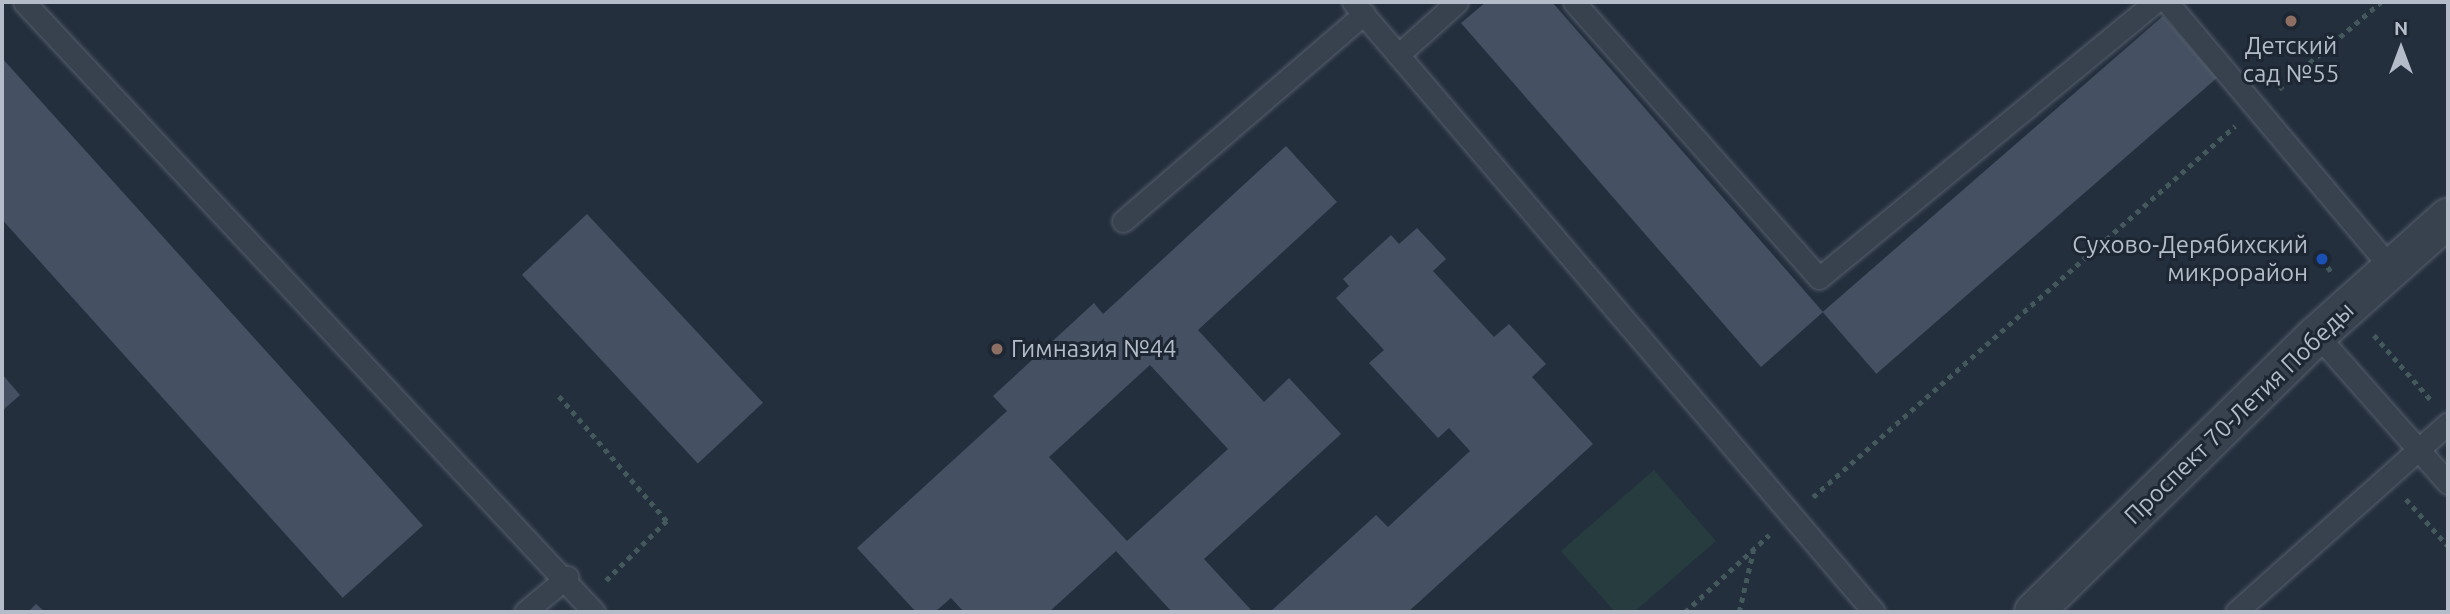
<!DOCTYPE html>
<html>
<head>
<meta charset="utf-8">
<style>
	body { margin:0 }
	#map { position:relative; width:2450px; height:614px; overflow:hidden; background:#242f3e; font-family:Ubuntu,sans-serif }
	div>[style] { position:absolute }
	[style*='--x'] { left:calc(var(--x)*1px); top:calc(var(--y)*1px); width:calc(var(--w)*1px); rotate:calc(var(--a)*1deg) }
	.green>* { inset:0; background:#263c3f }
	.building>* { inset:0; background:#455162; transform-origin:0 0 }
	.path>* { height:4.5px; margin-top:-2.25px; transform-origin:0; background:repeating-linear-gradient(90deg,#44595c 0 5px,transparent 0 10px) }
	.roads { filter:drop-shadow(0 0 2px #565f6c) drop-shadow(0 0 2px #565f6c) }
	.lane>* { height:21px; margin:-10.5px; padding:0 10.5px; transform-origin:10.5px; border-radius:10.5px; background:#38414e }
	.street>* { height:38px; margin:-19px; padding:0 19px; transform-origin:19px; border-radius:19px; background:#38414e }
	.dots>* { width:19px; height:19px; translate:-50% -50%; box-sizing:border-box; border:4px solid #1d2633; border-radius:50% }
	span { translate:-50% -50%; white-space:nowrap; text-align:center; line-height:1.15; -webkit-text-stroke:6px #1d2633; paint-order:stroke }
	.poi-label { font-size:24px; color:#b4bcc9 }
	.right { translate:-100% -50%; text-align:right }
	.left { translate:0 -50%; text-align:left }
	.street-label { font-size:24px; color:#b4bcc9 }
	.frame { position:absolute; inset:0; border:4px solid #b4bcc9; pointer-events:none }
	.north { position:absolute; left:2366px; top:14px; width:70px; height:70px; -webkit-text-stroke:5px #1d2633; paint-order:stroke; rotate:0deg; font-size:19px; font-weight:700; line-height:28px; text-align:center; color:#b4bcc9 }
	.north::after { content:''; display:block; margin:auto; width:24px; height:32px; background:#b4bcc9; clip-path:polygon(50% 0,100% 100%,50% 72%,0 100%) }
</style>
</head>
<body>
<div id="map">
	<div class="green">
		<div style="clip-path:polygon(1654px 470px,1716px 541px,1634px 612px,1615px 612px,1561px 551px)"></div>
	</div>
	<div class="building">
		<div style="clip-path:polygon(1486px 2px,1552px 2px,1823px 312px,1761px 367px,1461px 23px)"></div>
		<div style="left:2163px;top:16px;width:82px;height:451px;rotate:49deg"></div>
		<div style="left:2px;top:58px;width:629px;height:108px;rotate:48deg"></div>
		<div style="clip-path:polygon(evenodd,1286px 146px,1337px 202px,1198px 330px,1264px 402px,1289px 378px,1341px 434px,1204px 559px,1253px 612px,1172px 612px,1116px 551px,1049px 612px,964px 612px,951px 598px,935px 612px,916px 612px,857px 548px,1007px 411px,993px 396px,1094px 303px,1103px 314px,1286px 146px,1150px 365px,1228px 449px,1127px 541px,1049px 457px,1150px 365px)"></div>
		<div style="left:587px;top:214px;width:258px;height:89px;rotate:47deg"></div>
		<div style="clip-path:polygon(1417px 228px,1446px 259px,1433px 271px,1494px 337px,1509px 324px,1546px 364px,1532px 377px,1593px 444px,1408px 612px,1270px 612px,1376px 515px,1388px 527px,1470px 451px,1449px 428px,1438px 438px,1369px 363px,1384px 350px,1336px 298px,1349px 286px,1343px 279px,1391px 235px,1399px 244px)"></div>
		<div style="clip-path:polygon(2px 374px,20px 395px,2px 411px)"></div>
		<div style="clip-path:polygon(36px 604px,45px 612px,28px 612px)"></div>
	</div>
	<div class="path">
		<div style="--x:2279;--y:89;--w:134;--a:-40.5"></div>
		<div style="--x:2322;--y:259;--w:17;--a:54"></div>
		<div style="--x:2374;--y:335;--w:86;--a:48.8"></div>
		<div style="--x:559;--y:396;--w:165;--a:49.2"></div>
		<div style="--x:667;--y:521;--w:86;--a:135.5"></div>
		<div style="--x:1813;--y:497;--w:562;--a:-41.32"></div>
		<div style="--x:2406;--y:499;--w:63;--a:48.2"></div>
		<div style="--x:1685;--y:612;--w:114;--a:-42.5"></div>
		<div style="--x:1739;--y:612;--w:62;--a:-76.9"></div>
	</div>
	<div class="roads">
		<div class="lane">
			<div style="--x:24;--y:2;--w:835;--a:46.94"></div>
			<div style="--x:1353;--y:2;--w:802;--a:49.5"></div>
			<div style="--x:1574;--y:2;--w:369;--a:48.4"></div>
			<div style="--x:1819;--y:278;--w:435;--a:-39.4"></div>
			<div style="--x:2167;--y:2;--w:348;--a:49.9"></div>
			<div style="--x:1398;--y:55;--w:79;--a:-41.9"></div>
			<div style="--x:1123;--y:221;--w:318;--a:-40.7"></div>
			<div style="--x:2317;--y:335;--w:198;--a:48.5"></div>
			<div style="--x:525;--y:612;--w:55;--a:-39.8"></div>
			<div style="--x:2236;--y:612;--w:284;--a:-41.7"></div>
		</div>
		<div class="street">
			<div style="--x:2034;--y:612;--w:396;--a:-44.4"></div>
			<div style="--x:2317;--y:335;--w:176;--a:-41.8"></div>
		</div>
	</div>
	<div class="dots">
		<div style="left:2291px;top:21px;background:#8d6e63"></div>
		<div style="left:2322px;top:259px;background:#1a4fb4"></div>
		<div style="left:997px;top:349px;background:#8d6e63"></div>
	</div>
	<div class="poi-label">
		<span style="left:2291px;top:60px">Детский<br>сад №55</span>
		<span class="right" style="left:2308px;top:259px">Сухово-Дерябихский<br>микрорайон</span>
		<span class="left" style="left:1011px;top:349px">Гимназия №44</span>
	</div>
	<div class="street-label">
		<span style="left:2239px;top:413px;rotate:-44deg">Проспект 70-Летия Победы</span>
	</div>
	<div class="frame"></div>
	<div class="north">N</div>
</div>
</body>
</html>
